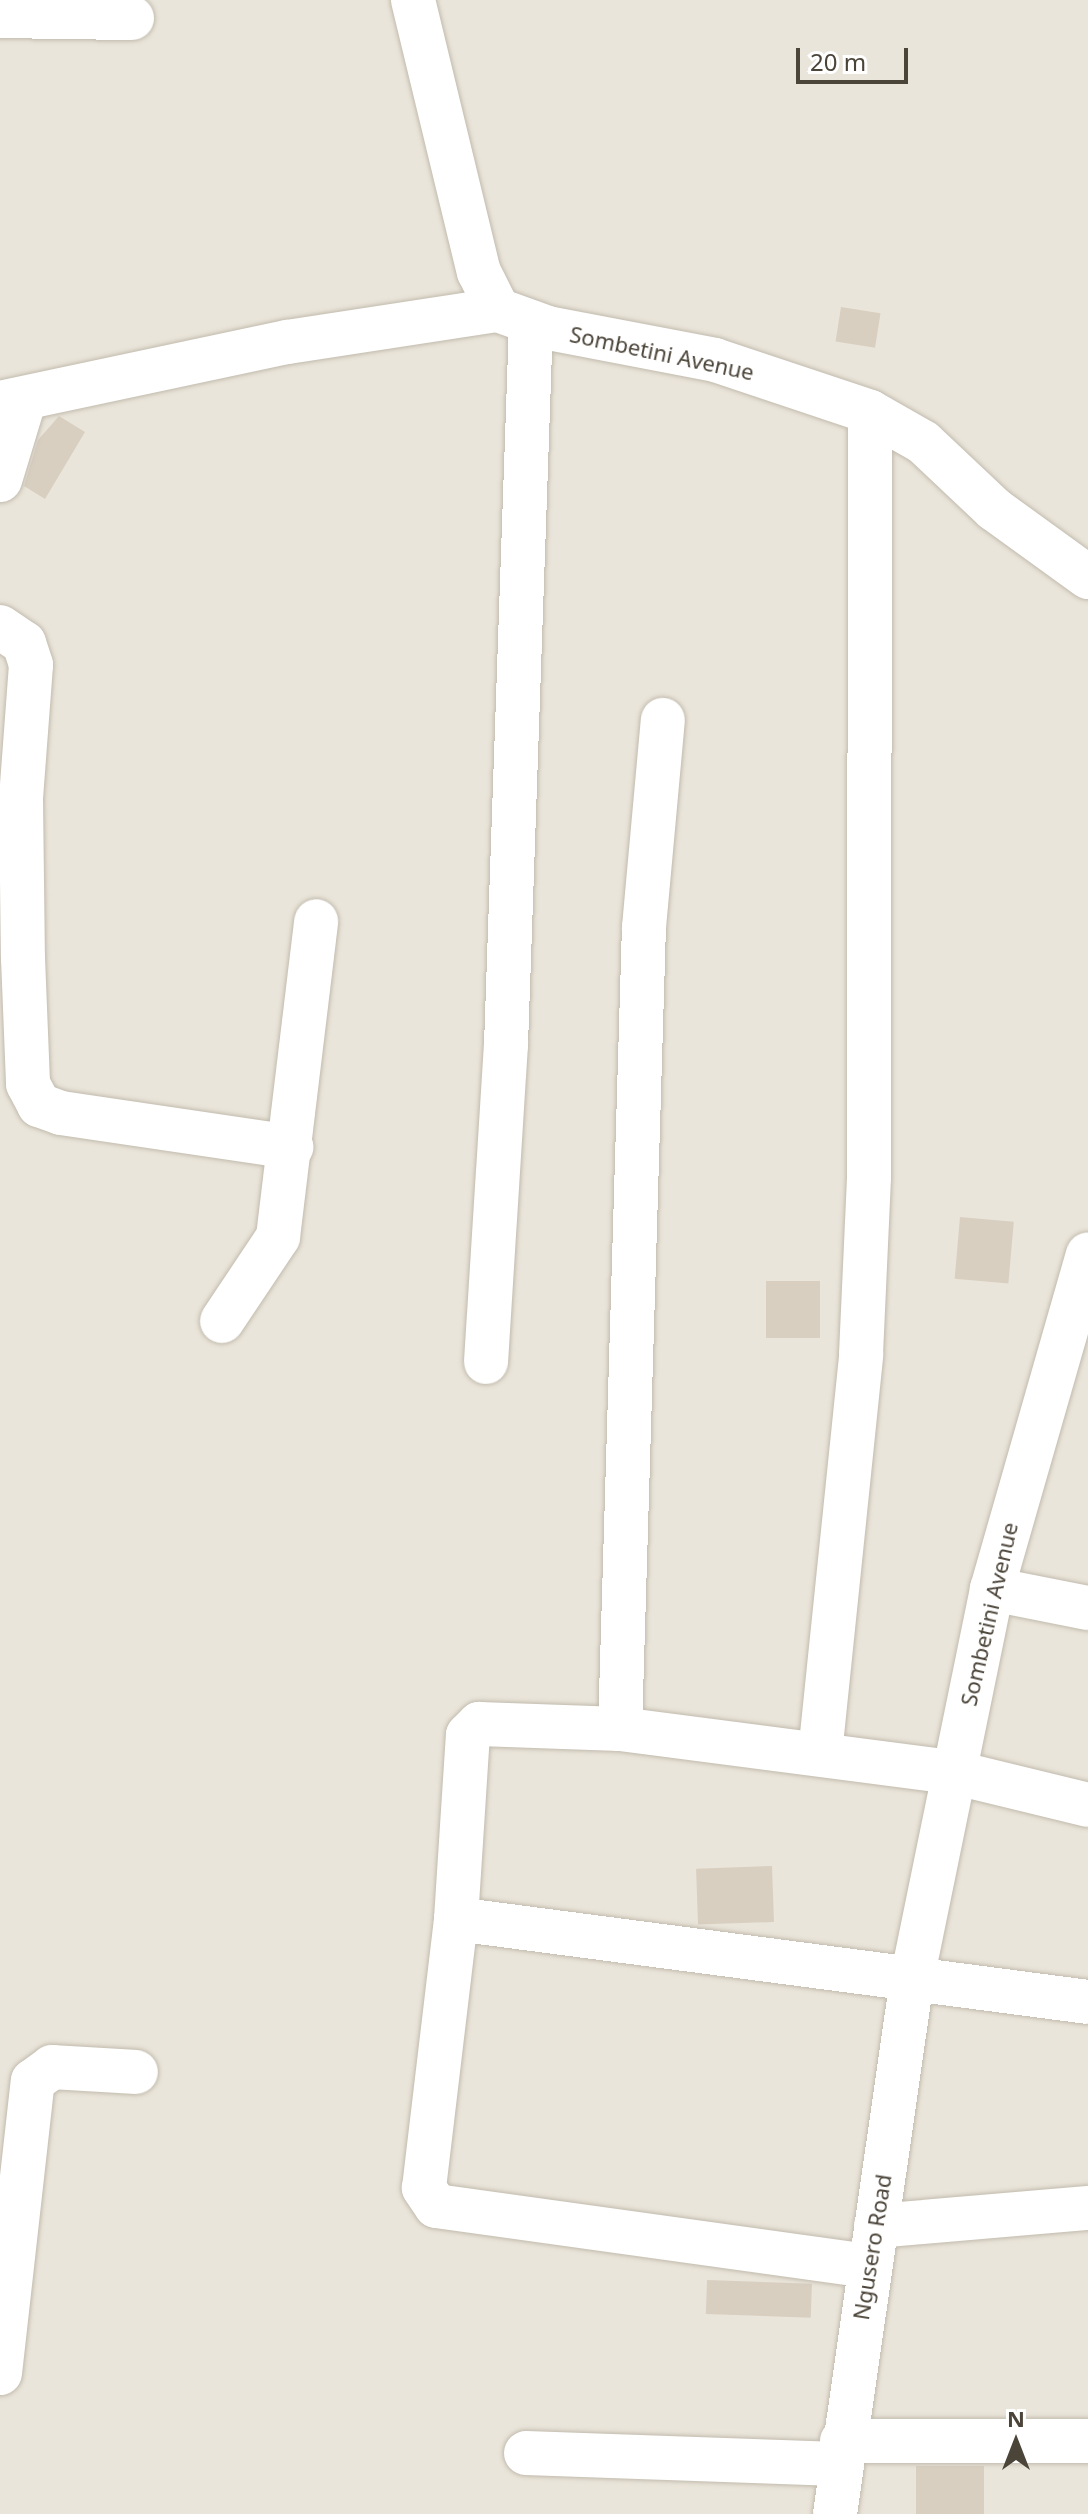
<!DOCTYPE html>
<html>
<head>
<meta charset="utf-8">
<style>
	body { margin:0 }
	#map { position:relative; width:1088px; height:2514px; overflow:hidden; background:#f6f3ec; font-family:"Noto Sans",sans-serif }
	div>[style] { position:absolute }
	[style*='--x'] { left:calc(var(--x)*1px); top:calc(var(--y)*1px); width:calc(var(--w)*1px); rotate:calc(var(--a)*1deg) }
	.residential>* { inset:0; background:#eae5da; transform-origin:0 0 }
	.building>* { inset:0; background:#d8cfc1; transform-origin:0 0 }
	.roads { filter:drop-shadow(0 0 2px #c2bbae) drop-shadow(0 0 2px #c2bbae) }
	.minor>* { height:44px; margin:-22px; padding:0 22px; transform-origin:22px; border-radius:22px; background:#fff }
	span { translate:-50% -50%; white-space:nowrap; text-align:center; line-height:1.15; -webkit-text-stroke:7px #fff; paint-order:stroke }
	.street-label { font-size:22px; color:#4b4439 }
	.north { position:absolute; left:976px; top:2402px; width:80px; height:80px; -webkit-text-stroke:6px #fff; paint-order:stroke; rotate:0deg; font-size:22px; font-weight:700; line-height:32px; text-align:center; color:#4b4439 }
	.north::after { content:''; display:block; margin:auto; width:28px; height:36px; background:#4b4439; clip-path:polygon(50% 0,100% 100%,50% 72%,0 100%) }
	.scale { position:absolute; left:796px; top:48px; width:112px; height:36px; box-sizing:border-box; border:4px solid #4b4439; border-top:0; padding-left:10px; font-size:24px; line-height:28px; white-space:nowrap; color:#4b4439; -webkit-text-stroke:6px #fff; paint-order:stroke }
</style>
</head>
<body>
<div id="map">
	<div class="residential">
		<div style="left:0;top:0;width:1088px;height:2514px"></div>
	</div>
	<div class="building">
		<div style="left:841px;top:307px;width:40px;height:35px;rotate:9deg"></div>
		<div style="clip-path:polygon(59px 416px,85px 432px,45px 499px,24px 486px,38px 440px)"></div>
		<div style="left:960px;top:1217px;width:54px;height:62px;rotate:5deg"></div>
		<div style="left:766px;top:1281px;width:54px;height:57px"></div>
		<div style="left:772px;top:1866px;width:56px;height:76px;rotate:88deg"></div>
		<div style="left:707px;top:2280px;width:105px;height:34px;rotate:2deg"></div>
		<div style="left:916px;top:2466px;width:68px;height:48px"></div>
	</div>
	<div class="roads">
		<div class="minor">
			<div style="--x:413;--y:0;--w:280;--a:76.4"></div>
			<div style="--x:479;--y:272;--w:42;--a:63.4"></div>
			<div style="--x:498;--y:310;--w:53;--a:19.8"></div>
			<div style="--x:548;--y:328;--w:170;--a:10.8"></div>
			<div style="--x:715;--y:360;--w:163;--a:18.5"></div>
			<div style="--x:870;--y:412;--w:61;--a:29.5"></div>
			<div style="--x:923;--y:442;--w:98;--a:43.3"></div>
			<div style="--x:994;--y:509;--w:116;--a:35.9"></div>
			<div style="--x:0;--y:16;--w:132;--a:0.9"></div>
			<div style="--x:0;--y:403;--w:294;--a:-12"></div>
			<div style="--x:288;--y:342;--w:212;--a:-8.7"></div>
			<div style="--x:0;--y:480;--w:83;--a:-73.1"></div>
			<div style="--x:0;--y:627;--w:29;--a:34"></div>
			<div style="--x:24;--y:643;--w:23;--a:72"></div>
			<div style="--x:31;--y:665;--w:134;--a:94.3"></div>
			<div style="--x:21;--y:799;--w:159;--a:89.3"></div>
			<div style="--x:23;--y:958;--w:126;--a:87.7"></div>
			<div style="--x:28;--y:1084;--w:24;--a:62"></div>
			<div style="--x:39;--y:1105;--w:23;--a:20"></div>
			<div style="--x:61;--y:1113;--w:233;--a:8.4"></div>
			<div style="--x:222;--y:1321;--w:101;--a:-56.3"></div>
			<div style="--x:278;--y:1237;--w:318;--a:-83.1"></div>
			<div style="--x:486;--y:1362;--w:318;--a:-86.4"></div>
			<div style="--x:506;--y:1045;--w:723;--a:-88.02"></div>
			<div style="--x:992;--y:1589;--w:98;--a:11.2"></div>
			<div style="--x:620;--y:1729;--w:802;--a:-88.29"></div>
			<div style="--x:644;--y:927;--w:208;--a:-84.8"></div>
			<div style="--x:820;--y:1754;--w:402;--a:-84.1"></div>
			<div style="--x:861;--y:1354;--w:177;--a:-87.4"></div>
			<div style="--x:869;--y:1177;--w:765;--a:-89.93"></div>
			<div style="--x:456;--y:1919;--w:637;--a:7.48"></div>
			<div style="--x:876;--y:2226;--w:213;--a:-4.9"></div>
			<div style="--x:868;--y:2266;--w:436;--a:-172.1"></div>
			<div style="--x:436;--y:2206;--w:22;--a:-124"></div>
			<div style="--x:424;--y:2188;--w:271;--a:-83.2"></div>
			<div style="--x:456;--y:1919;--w:184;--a:-86.3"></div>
			<div style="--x:468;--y:1735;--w:16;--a:-45"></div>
			<div style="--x:479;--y:1724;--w:141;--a:2"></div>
			<div style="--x:620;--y:1729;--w:336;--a:7.4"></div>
			<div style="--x:953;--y:1772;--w:139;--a:13.7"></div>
			<div style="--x:0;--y:2373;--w:294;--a:-83.6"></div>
			<div style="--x:33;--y:2081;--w:24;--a:-36"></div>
			<div style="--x:52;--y:2067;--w:84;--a:3.4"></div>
			<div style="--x:842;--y:2441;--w:246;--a:0"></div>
			<div style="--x:526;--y:2453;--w:312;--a:2"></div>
			<div style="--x:835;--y:2514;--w:541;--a:-81.81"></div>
			<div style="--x:912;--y:1979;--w:398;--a:-78.4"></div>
			<div style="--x:992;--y:1589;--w:348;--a:-74"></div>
		</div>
	</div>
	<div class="street-label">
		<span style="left:662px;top:353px;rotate:12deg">Sombetini Avenue</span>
		<span style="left:989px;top:1614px;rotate:-77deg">Sombetini Avenue</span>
		<span style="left:872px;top:2247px;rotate:-81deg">Ngusero Road</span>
	</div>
	<div class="north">N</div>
	<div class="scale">20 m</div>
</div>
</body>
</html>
